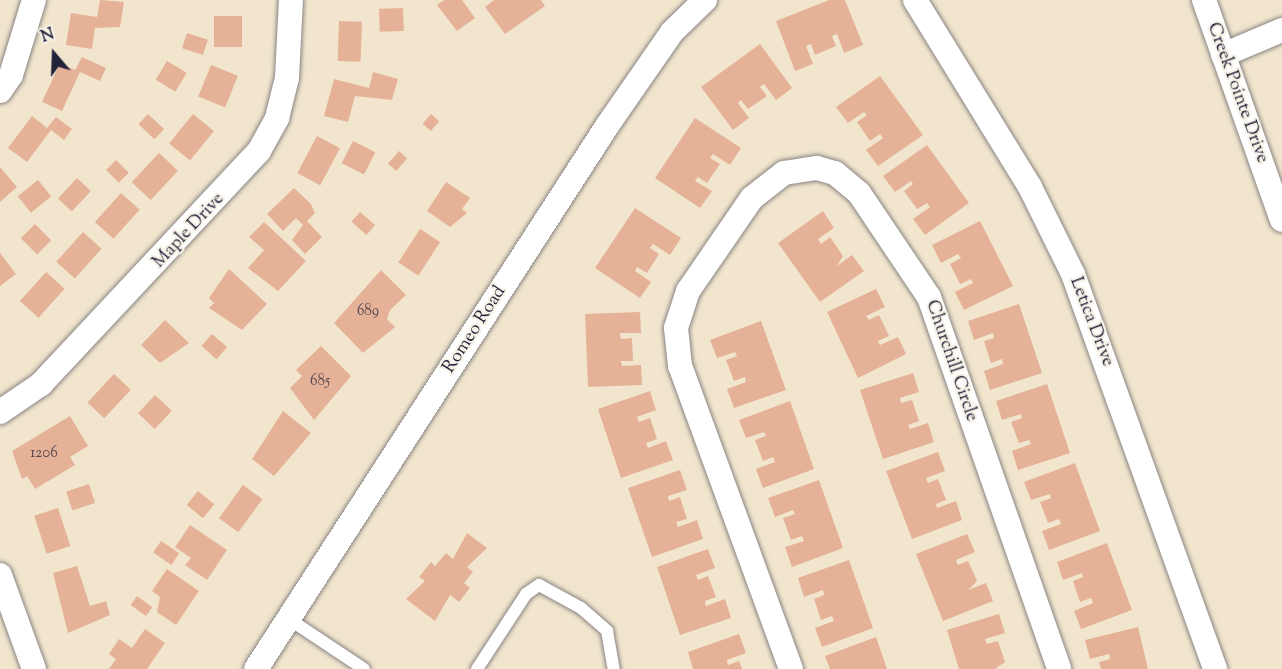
<!DOCTYPE html>
<html>
<head>
<meta charset="utf-8">
<style>
	body { margin:0 }
	#map { position:relative; width:1282px; height:669px; overflow:hidden; background:#f1e6cd; font-family:"Sorts Mill Goudy",serif }
	div>[style] { position:absolute }
	[style*='--x'] { left:calc(var(--x)*1px); top:calc(var(--y)*1px); width:calc(var(--w)*1px); rotate:calc(var(--a)*1deg) }
	.building>* { inset:0; background:#e5b297; transform-origin:0 0 }
	.roads { filter:drop-shadow(0 0 2px #8a8484) drop-shadow(0 0 2px #8a8484) }
	.lane>* { height:12px; margin:-6px; padding:0 6px; transform-origin:6px; border-radius:6px; background:#fff }
	.street>* { height:24px; margin:-12px; padding:0 12px; transform-origin:12px; border-radius:12px; background:#fff }
	span { translate:-50% -50%; white-space:nowrap; text-align:center; line-height:1.15; -webkit-text-stroke:4.5px #f7f3e8; paint-order:stroke }
	.number-label { font-size:15px; color:#534652 }
	.number-label span { -webkit-text-stroke-width:0 }
	.street-label { font-size:18px; color:#22223b }
	.north { position:absolute; left:24px; top:24px; width:60px; height:60px; -webkit-text-stroke:4px #f7f3e8; paint-order:stroke; rotate:341deg; font-size:16px; font-weight:700; line-height:24px; text-align:center; color:#22223b }
	.north::after { content:''; display:block; margin:auto; width:21px; height:27px; background:#22223b; clip-path:polygon(50% 0,100% 100%,50% 72%,0 100%) }
</style>
</head>
<body>
<div id="map">
	<div class="building">
		<div style="clip-path:polygon(100px 0,124px 2px,120px 27px,95px 28px,92px 49px,66px 45px,71px 13px,97px 17px)"></div>
		<div style="clip-path:polygon(444px 0,462px 0,475px 18px,457px 31px,437px 5px)"></div>
		<div style="clip-path:polygon(494px 0,541px 0,545px 6px,505px 34px,485px 7px)"></div>
		<div style="clip-path:polygon(829px 0,845px 0,863px 45px,844px 53px,837px 34px,832px 36px,836px 46px,815px 55px,811px 44px,806px 46px,813px 64px,795px 71px,776px 21px)"></div>
		<div style="left:403px;top:8px;width:23px;height:24px;rotate:88deg"></div>
		<div style="left:214px;top:16px;width:28px;height:31px"></div>
		<div style="left:339px;top:21px;width:23px;height:40px;rotate:2deg"></div>
		<div style="left:187px;top:33px;width:22px;height:16px;rotate:18deg"></div>
		<div style="clip-path:polygon(760px 44px,792px 88px,776px 100px,764px 84px,760px 87px,767px 96px,748px 109px,741px 100px,738px 103px,749px 118px,733px 130px,701px 87px)"></div>
		<div style="clip-path:polygon(82px 57px,106px 68px,100px 81px,80px 72px,62px 111px,42px 102px,60px 63px,75px 70px)"></div>
		<div style="left:167px;top:61px;width:23px;height:22px;rotate:31deg"></div>
		<div style="left:211px;top:65px;width:29px;height:34px;rotate:22deg"></div>
		<div style="clip-path:polygon(373px 72px,398px 79px,392px 100px,355px 96px,348px 122px,324px 116px,334px 79px,369px 88px)"></div>
		<div style="clip-path:polygon(880px 76px,923px 135px,878px 166px,866px 150px,883px 138px,880px 134px,870px 141px,857px 122px,867px 115px,864px 112px,848px 123px,836px 107px)"></div>
		<div style="left:148px;top:114px;width:22px;height:14px;rotate:43deg"></div>
		<div style="left:193px;top:114px;width:27px;height:38px;rotate:39deg"></div>
		<div style="left:431px;top:114px;width:11px;height:13px;rotate:41deg"></div>
		<div style="clip-path:polygon(32px 116px,47px 128px,56px 117px,72px 129px,64px 140px,51px 130px,27px 162px,8px 148px)"></div>
		<div style="clip-path:polygon(695px 118px,741px 148px,730px 165px,713px 154px,710px 158px,720px 164px,707px 183px,698px 177px,695px 181px,712px 191px,700px 208px,655px 178px)"></div>
		<div style="left:317px;top:136px;width:26px;height:42px;rotate:28deg"></div>
		<div style="left:353px;top:141px;width:25px;height:25px;rotate:27deg"></div>
		<div style="clip-path:polygon(927px 145px,969px 203px,925px 235px,913px 219px,930px 207px,927px 203px,917px 209px,904px 191px,913px 184px,911px 181px,895px 192px,883px 176px)"></div>
		<div style="left:399px;top:151px;width:11px;height:17px;rotate:41deg"></div>
		<div style="left:159px;top:153px;width:26px;height:40px;rotate:43deg"></div>
		<div style="left:116px;top:160px;width:18px;height:14px;rotate:45deg"></div>
		<div style="clip-path:polygon(0 167px,17px 187px,0 202px)"></div>
		<div style="left:77px;top:178px;width:19px;height:28px;rotate:43deg"></div>
		<div style="left:38px;top:180px;width:21px;height:26px;rotate:51deg"></div>
		<div style="clip-path:polygon(446px 182px,470px 198px,462px 209px,467px 213px,450px 227px,427px 211px)"></div>
		<div style="clip-path:polygon(294px 188px,311px 204px,315px 213px,307px 221px,322px 237px,305px 254px,292px 240px,303px 225px,296px 218px,283px 231px,267px 214px)"></div>
		<div style="left:121px;top:193px;width:25px;height:39px;rotate:42deg"></div>
		<div style="clip-path:polygon(635px 208px,681px 238px,670px 255px,653px 244px,650px 248px,659px 254px,647px 273px,637px 267px,635px 271px,651px 282px,640px 298px,595px 268px)"></div>
		<div style="clip-path:polygon(823px 211px,834px 228px,818px 239px,821px 244px,830px 237px,843px 256px,837px 266px,852px 255px,864px 271px,820px 302px,778px 243px)"></div>
		<div style="left:360px;top:212px;width:20px;height:13px;rotate:41deg"></div>
		<div style="clip-path:polygon(980px 221px,1013px 286px,964px 310px,955px 292px,973px 283px,971px 279px,960px 284px,950px 264px,961px 258px,958px 254px,941px 263px,932px 245px)"></div>
		<div style="clip-path:polygon(264px 222px,306px 261px,278px 291px,248px 268px,264px 250px,249px 237px)"></div>
		<div style="left:35px;top:224px;width:23px;height:20px;rotate:45deg"></div>
		<div style="left:420px;top:229px;width:24px;height:40px;rotate:33deg"></div>
		<div style="left:83px;top:232px;width:25px;height:40px;rotate:42deg"></div>
		<div style="clip-path:polygon(0 253px,16px 274px,0 286px)"></div>
		<div style="clip-path:polygon(229px 269px,267px 304px,242px 330px,209px 308px,214px 303px,209px 298px)"></div>
		<div style="clip-path:polygon(381px 270px,406px 295px,390px 310px,387px 319px,395px 327px,363px 353px,334px 323px)"></div>
		<div style="left:46px;top:272px;width:25px;height:39px;rotate:42deg"></div>
		<div style="clip-path:polygon(876px 289px,885px 307px,866px 316px,869px 320px,879px 315px,889px 336px,878px 341px,880px 345px,898px 337px,906px 354px,858px 378px,827px 312px)"></div>
		<div style="clip-path:polygon(1019px 304px,1042px 373px,990px 390px,984px 371px,1003px 364px,1002px 359px,991px 363px,984px 341px,994px 338px,993px 333px,974px 340px,968px 321px)"></div>
		<div style="clip-path:polygon(640px 312px,641px 333px,620px 333px,621px 339px,632px 338px,633px 361px,621px 361px,622px 366px,641px 365px,642px 385px,588px 387px,585px 314px)"></div>
		<div style="clip-path:polygon(165px 320px,189px 343px,160px 363px,141px 345px)"></div>
		<div style="clip-path:polygon(761px 321px,786px 390px,734px 408px,727px 389px,746px 382px,745px 377px,734px 381px,726px 360px,737px 356px,735px 352px,717px 358px,710px 340px)"></div>
		<div style="left:212px;top:334px;width:20px;height:16px;rotate:41deg"></div>
		<div style="clip-path:polygon(321px 346px,351px 376px,314px 420px,290px 388px,302px 376px,296px 370px)"></div>
		<div style="clip-path:polygon(913px 373px,919px 392px,900px 398px,901px 403px,912px 400px,919px 421px,908px 425px,910px 429px,928px 423px,934px 442px,883px 459px,860px 390px)"></div>
		<div style="left:114px;top:374px;width:23px;height:39px;rotate:43deg"></div>
		<div style="clip-path:polygon(1047px 384px,1070px 453px,1018px 470px,1012px 451px,1031px 444px,1029px 440px,1019px 443px,1011px 422px,1022px 418px,1021px 414px,1002px 420px,996px 401px)"></div>
		<div style="clip-path:polygon(650px 391px,656px 410px,637px 417px,639px 422px,650px 418px,657px 439px,646px 443px,648px 448px,666px 441px,673px 460px,621px 478px,598px 409px)"></div>
		<div style="left:155px;top:395px;width:23px;height:25px;rotate:43deg"></div>
		<div style="clip-path:polygon(790px 401px,814px 469px,763px 488px,756px 469px,775px 462px,773px 457px,763px 461px,755px 440px,766px 436px,764px 432px,746px 438px,739px 420px)"></div>
		<div style="clip-path:polygon(283px 411px,311px 433px,274px 476px,252px 459px)"></div>
		<div style="clip-path:polygon(70px 416px,88px 446px,70px 457px,75px 465px,35px 489px,27px 476px,22px 479px,12px 451px)"></div>
		<div style="clip-path:polygon(938px 452px,945px 471px,926px 478px,928px 483px,938px 479px,946px 500px,936px 504px,937px 508px,956px 501px,962px 520px,912px 539px,886px 471px)"></div>
		<div style="clip-path:polygon(1075px 463px,1100px 531px,1049px 550px,1042px 531px,1061px 524px,1059px 519px,1048px 523px,1040px 502px,1051px 498px,1050px 494px,1031px 500px,1024px 482px)"></div>
		<div style="clip-path:polygon(680px 470px,687px 490px,668px 496px,669px 501px,680px 497px,687px 519px,676px 522px,678px 527px,697px 520px,703px 539px,652px 557px,628px 488px)"></div>
		<div style="clip-path:polygon(819px 480px,843px 548px,792px 567px,785px 547px,804px 541px,802px 536px,791px 540px,783px 518px,795px 514px,793px 510px,775px 517px,768px 498px)"></div>
		<div style="left:89px;top:484px;width:20px;height:24px;rotate:72deg"></div>
		<div style="left:243px;top:485px;width:24px;height:41px;rotate:36deg"></div>
		<div style="left:198px;top:491px;width:21px;height:18px;rotate:39deg"></div>
		<div style="left:58px;top:508px;width:40px;height:25px;rotate:72deg"></div>
		<div style="clip-path:polygon(190px 525px,227px 550px,207px 580px,185px 565px,191px 558px,175px 547px)"></div>
		<div style="clip-path:polygon(467px 533px,487px 548px,467px 567px,473px 572px,464px 583px,470px 588px,459px 602px,450px 595px,435px 621px,406px 599px,425px 581px,419px 577px,431px 562px,435px 566px,446px 553px,453px 559px)"></div>
		<div style="clip-path:polygon(967px 534px,975px 552px,956px 560px,958px 565px,968px 561px,977px 581px,968px 590px,986px 583px,993px 601px,943px 621px,916px 554px)"></div>
		<div style="left:161px;top:541px;width:22px;height:14px;rotate:34deg"></div>
		<div style="clip-path:polygon(1107px 543px,1132px 610px,1081px 629px,1074px 611px,1093px 603px,1091px 598px,1080px 602px,1073px 581px,1083px 577px,1082px 573px,1063px 580px,1057px 562px)"></div>
		<div style="clip-path:polygon(708px 549px,715px 568px,696px 575px,698px 580px,708px 576px,716px 597px,705px 601px,706px 606px,725px 599px,731px 618px,680px 635px,657px 567px)"></div>
		<div style="clip-path:polygon(849px 560px,873px 628px,822px 647px,815px 628px,834px 621px,832px 616px,821px 620px,814px 599px,824px 595px,823px 590px,804px 597px,798px 578px)"></div>
		<div style="clip-path:polygon(77px 566px,90px 606px,106px 601px,110px 615px,68px 633px,53px 573px)"></div>
		<div style="clip-path:polygon(167px 569px,199px 591px,176px 625px,157px 612px,160px 597px,152px 591px)"></div>
		<div style="left:137px;top:596px;width:19px;height:11px;rotate:36deg"></div>
		<div style="clip-path:polygon(999px 614px,1005px 633px,985px 639px,987px 644px,998px 641px,1005px 662px,995px 669px,959px 669px,947px 630px)"></div>
		<div style="clip-path:polygon(1138px 627px,1148px 669px,1101px 669px,1099px 662px,1110px 659px,1109px 654px,1090px 659px,1085px 640px)"></div>
		<div style="clip-path:polygon(145px 629px,165px 643px,147px 669px,109px 669px,116px 659px,109px 654px,119px 639px,132px 648px)"></div>
		<div style="clip-path:polygon(739px 634px,746px 653px,727px 660px,728px 665px,739px 661px,742px 669px,693px 669px,688px 652px)"></div>
		<div style="clip-path:polygon(876px 637px,887px 669px,830px 669px,825px 656px)"></div>
	</div>
	<div class="roads">
		<div class="lane">
			<div style="--x:289;--y:619;--w:90;--a:33.7"></div>
			<div style="--x:477;--y:669;--w:90;--a:-56.8"></div>
			<div style="--x:526;--y:594;--w:16;--a:-35"></div>
			<div style="--x:539;--y:585;--w:48;--a:28.7"></div>
			<div style="--x:581;--y:608;--w:35;--a:41"></div>
			<div style="--x:607;--y:631;--w:39;--a:80"></div>
		</div>
		<div class="street">
			<div style="--x:915;--y:0;--w:220;--a:58.4"></div>
			<div style="--x:1030;--y:187;--w:97;--a:63.7"></div>
			<div style="--x:1073;--y:274;--w:420;--a:70.2"></div>
			<div style="--x:1204;--y:0;--w:233;--a:70.5"></div>
			<div style="--x:1223;--y:55;--w:64;--a:-23"></div>
			<div style="--x:0;--y:91;--w:19;--a:-55"></div>
			<div style="--x:11;--y:75;--w:78;--a:-73"></div>
			<div style="--x:0;--y:412;--w:50;--a:-34.3"></div>
			<div style="--x:41;--y:384;--w:319;--a:-46.9"></div>
			<div style="--x:259;--y:151;--w:38;--a:-61"></div>
			<div style="--x:277;--y:118;--w:41;--a:-76"></div>
			<div style="--x:287;--y:78;--w:78;--a:-87.1"></div>
			<div style="--x:0;--y:575;--w:100;--a:70.1"></div>
			<div style="--x:256;--y:669;--w:647;--a:-57.12"></div>
			<div style="--x:607;--y:126;--w:114;--a:-55.3"></div>
			<div style="--x:672;--y:32;--w:46;--a:-44.1"></div>
			<div style="--x:791;--y:669;--w:323;--a:-110.1"></div>
			<div style="--x:680;--y:366;--w:38;--a:-96"></div>
			<div style="--x:676;--y:328;--w:39;--a:-72"></div>
			<div style="--x:688;--y:291;--w:113;--a:-55.5"></div>
			<div style="--x:752;--y:198;--w:41;--a:-38"></div>
			<div style="--x:784;--y:173;--w:33;--a:-9"></div>
			<div style="--x:817;--y:168;--w:19;--a:16"></div>
			<div style="--x:835;--y:173;--w:31;--a:40"></div>
			<div style="--x:859;--y:193;--w:125;--a:56.1"></div>
			<div style="--x:929;--y:297;--w:394;--a:70.7"></div>
		</div>
	</div>
	<div class="number-label">
		<span style="left:368px;top:312px">689</span>
		<span style="left:320px;top:382px">685</span>
		<span style="left:44px;top:454px">1206</span>
	</div>
	<div class="street-label">
		<span style="left:1237px;top:93px;rotate:70deg">Creek Pointe Drive</span>
		<span style="left:189px;top:231px;rotate:-47deg">Maple Drive</span>
		<span style="left:1091px;top:322px;rotate:69deg">Letica Drive</span>
		<span style="left:475px;top:330px;rotate:-57deg">Romeo Road</span>
		<span style="left:951px;top:361px;rotate:71deg">Churchill Circle</span>
	</div>
	<div class="north">N</div>
</div>
</body>
</html>
